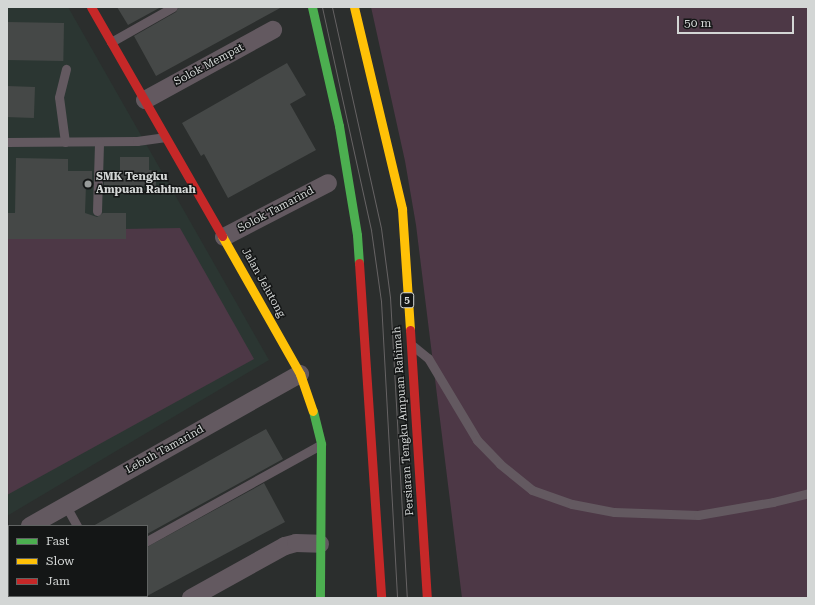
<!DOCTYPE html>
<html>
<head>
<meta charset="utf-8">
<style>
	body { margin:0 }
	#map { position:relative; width:815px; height:605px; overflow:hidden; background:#2b2e2d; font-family:"Roboto Serif",serif }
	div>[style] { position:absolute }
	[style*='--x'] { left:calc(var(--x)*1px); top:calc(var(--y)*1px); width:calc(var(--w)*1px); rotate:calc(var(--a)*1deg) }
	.built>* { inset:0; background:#2b3632 }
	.green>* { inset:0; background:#4d3846 }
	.building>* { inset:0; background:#454847; transform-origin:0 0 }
	.lane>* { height:9px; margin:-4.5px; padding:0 4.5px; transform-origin:4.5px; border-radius:4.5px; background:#635960 }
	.street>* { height:18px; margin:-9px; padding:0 9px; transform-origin:9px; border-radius:9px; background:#635960 }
	.fast>* { height:9px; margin:-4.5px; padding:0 4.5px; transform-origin:4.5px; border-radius:4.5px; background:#4caf50 }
	.slow>* { height:9px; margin:-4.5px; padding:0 4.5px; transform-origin:4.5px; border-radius:4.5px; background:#ffc107 }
	.jam>* { height:9px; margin:-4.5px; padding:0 4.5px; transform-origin:4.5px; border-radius:4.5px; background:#c62828 }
	.tram>* { height:1px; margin:-0.5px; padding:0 0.5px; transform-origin:0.5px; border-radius:0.5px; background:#666364 }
	.dots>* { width:11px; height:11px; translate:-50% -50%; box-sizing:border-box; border:2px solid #141616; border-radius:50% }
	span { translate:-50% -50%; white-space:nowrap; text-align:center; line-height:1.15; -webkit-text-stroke:3px #141616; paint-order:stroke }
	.shield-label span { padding:1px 3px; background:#141616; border:1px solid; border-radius:3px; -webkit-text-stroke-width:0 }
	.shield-label { font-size:10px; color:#d3d6d5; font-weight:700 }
	.street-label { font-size:11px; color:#d3d6d5 }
	.poi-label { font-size:11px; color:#d3d6d5; font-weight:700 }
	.left { translate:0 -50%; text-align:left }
	.frame { position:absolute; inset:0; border:8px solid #d3d6d5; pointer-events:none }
	.legend { position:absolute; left:8px; top:525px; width:140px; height:72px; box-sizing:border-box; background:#141616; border:1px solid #606362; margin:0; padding:5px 7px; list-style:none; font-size:12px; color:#d3d6d5 }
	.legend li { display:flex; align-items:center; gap:8px; height:20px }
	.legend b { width:20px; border:1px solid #606362 }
	.scale { position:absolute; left:677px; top:16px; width:117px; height:18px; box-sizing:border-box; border:2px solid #d3d6d5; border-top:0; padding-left:5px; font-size:12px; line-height:14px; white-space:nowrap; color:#d3d6d5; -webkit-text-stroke:3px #141616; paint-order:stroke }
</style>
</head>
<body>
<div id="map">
	<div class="built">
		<div style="clip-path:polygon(7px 7px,68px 7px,269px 360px,7px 516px)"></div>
	</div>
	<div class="green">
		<div style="clip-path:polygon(371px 7px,808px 7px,808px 598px,462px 598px,416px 225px,405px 161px)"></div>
		<div style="clip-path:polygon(180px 228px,254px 359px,7px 495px,7px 231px)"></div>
	</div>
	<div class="building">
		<div style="clip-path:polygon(117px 7px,161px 7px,128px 25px)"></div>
		<div style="clip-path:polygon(179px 7px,282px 7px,156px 76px,134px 36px,176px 12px)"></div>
		<div style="left:7px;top:22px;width:57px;height:38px;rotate:1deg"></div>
		<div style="clip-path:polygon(287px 63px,306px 95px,290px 104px,316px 150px,228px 198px,204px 154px,201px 156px,182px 123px)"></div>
		<div style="left:7px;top:86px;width:28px;height:31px;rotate:2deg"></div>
		<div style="clip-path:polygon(120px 157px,149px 157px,149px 170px,156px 170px,156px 186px,104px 185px,104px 172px,120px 170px)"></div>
		<div style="clip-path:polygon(16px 158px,68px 159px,68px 171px,92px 171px,92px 185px,86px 185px,85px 213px,97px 217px,103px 213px,126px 213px,126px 239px,7px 239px,7px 213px,15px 213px)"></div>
		<div style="clip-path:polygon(266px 429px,283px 459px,147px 534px,147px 526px,93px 526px)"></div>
		<div style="clip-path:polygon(264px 483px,285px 522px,147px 596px,147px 547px)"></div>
	</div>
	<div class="lane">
		<div style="--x:111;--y:42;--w:71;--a:-29.4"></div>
		<div style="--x:7;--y:142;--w:130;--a:-0.4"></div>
		<div style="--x:137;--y:141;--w:27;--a:-8"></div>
		<div style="--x:65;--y:142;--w:45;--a:-97.6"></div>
		<div style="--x:59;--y:97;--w:29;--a:-76"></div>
		<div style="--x:97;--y:211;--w:69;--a:-88.3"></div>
		<div style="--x:413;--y:346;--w:19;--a:39"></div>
		<div style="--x:428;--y:358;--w:96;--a:59.1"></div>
		<div style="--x:477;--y:440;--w:33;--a:46"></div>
		<div style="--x:500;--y:464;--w:41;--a:39.1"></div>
		<div style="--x:532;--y:490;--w:42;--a:19.3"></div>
		<div style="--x:572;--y:504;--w:43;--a:10.8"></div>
		<div style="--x:614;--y:512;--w:84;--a:2"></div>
		<div style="--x:698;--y:515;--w:76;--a:-9.8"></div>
		<div style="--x:773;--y:502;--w:36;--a:-14"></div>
		<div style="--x:66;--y:506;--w:23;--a:61"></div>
		<div style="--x:147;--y:541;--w:198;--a:-29"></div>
		<div style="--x:116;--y:596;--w:2;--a:63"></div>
		<div style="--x:47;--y:598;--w:4;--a:-34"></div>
	</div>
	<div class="street">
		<div style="--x:145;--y:100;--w:146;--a:-28.7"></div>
		<div style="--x:224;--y:237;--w:117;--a:-27.4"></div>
		<div style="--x:30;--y:526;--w:310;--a:-29.4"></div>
		<div style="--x:7;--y:539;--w:2;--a:-27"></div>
		<div style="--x:191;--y:598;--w:107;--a:-29"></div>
		<div style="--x:285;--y:546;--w:11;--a:-15"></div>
		<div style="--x:296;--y:543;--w:24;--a:2"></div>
	</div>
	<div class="fast">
		<div style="--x:312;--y:7;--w:122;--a:77.2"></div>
		<div style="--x:339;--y:126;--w:110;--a:80.6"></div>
		<div style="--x:357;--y:235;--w:28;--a:86"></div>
		<div style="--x:313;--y:411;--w:34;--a:76"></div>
		<div style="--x:321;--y:444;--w:154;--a:90.4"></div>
	</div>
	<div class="slow">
		<div style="--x:354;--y:7;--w:208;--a:76.6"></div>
		<div style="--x:402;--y:209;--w:121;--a:86.2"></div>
		<div style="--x:222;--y:236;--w:159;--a:60.5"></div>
		<div style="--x:300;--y:374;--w:39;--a:71"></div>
	</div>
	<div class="jam">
		<div style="--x:91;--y:7;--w:264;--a:60.2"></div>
		<div style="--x:359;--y:263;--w:336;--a:86.2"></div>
		<div style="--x:410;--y:330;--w:269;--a:86.4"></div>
	</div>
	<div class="tram">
		<div style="--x:322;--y:7;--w:228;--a:77.6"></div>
		<div style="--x:371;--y:230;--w:72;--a:82"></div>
		<div style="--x:381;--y:301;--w:297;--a:86.9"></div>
		<div style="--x:332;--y:7;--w:226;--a:77.5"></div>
		<div style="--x:381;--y:228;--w:70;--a:82.6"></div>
		<div style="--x:390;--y:297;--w:301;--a:86.8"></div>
	</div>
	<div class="dots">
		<div style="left:88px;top:184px;background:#989b9a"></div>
	</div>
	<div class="shield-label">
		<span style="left:407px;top:300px">5</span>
	</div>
	<div class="street-label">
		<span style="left:209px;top:65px;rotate:-28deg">Solok Mempat</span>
		<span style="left:276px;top:210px;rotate:-28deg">Solok Tamarind</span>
		<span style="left:263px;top:283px;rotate:61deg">Jalan Jelutong</span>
		<span style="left:404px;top:421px;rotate:-94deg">Persiaran Tengku Ampuan Rahimah</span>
		<span style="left:165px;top:450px;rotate:-29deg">Lebuh Tamarind</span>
	</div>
	<div class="poi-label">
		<span class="left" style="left:96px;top:184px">SMK Tengku<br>Ampuan Rahimah</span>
	</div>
	<div class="frame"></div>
	<ul class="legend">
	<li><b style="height:5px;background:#4caf50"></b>Fast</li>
	<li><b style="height:5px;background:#ffc107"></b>Slow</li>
	<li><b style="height:5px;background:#c62828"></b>Jam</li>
	</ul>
	<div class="scale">50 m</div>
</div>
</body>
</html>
